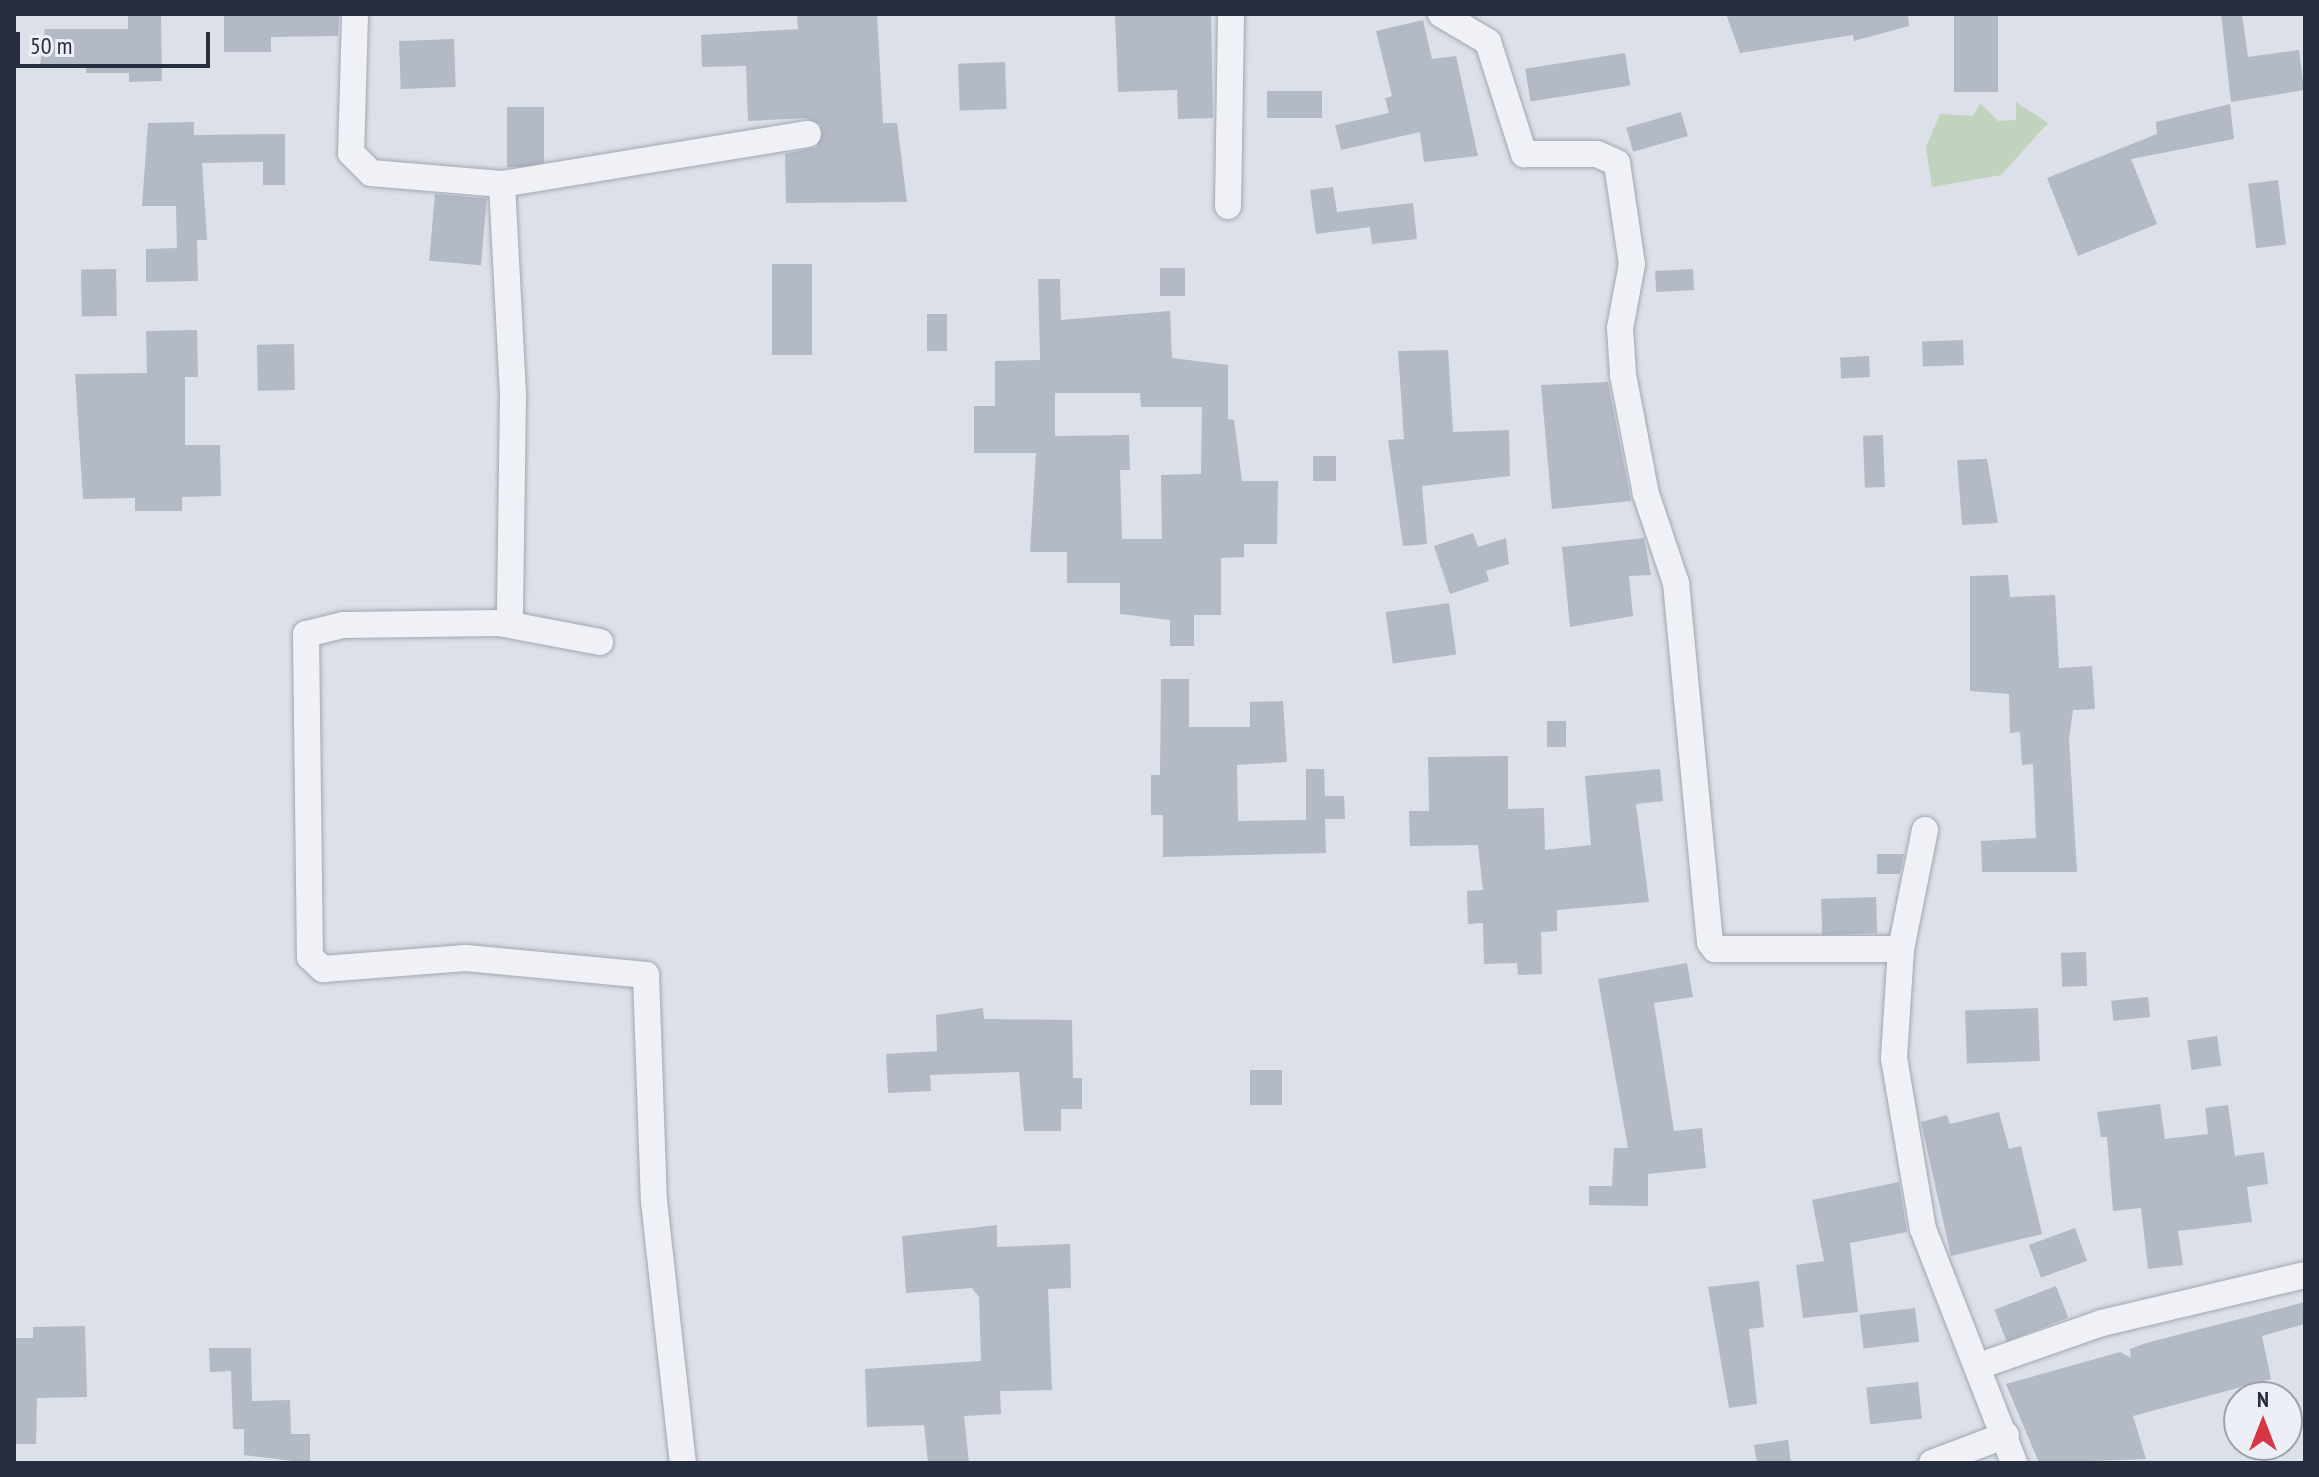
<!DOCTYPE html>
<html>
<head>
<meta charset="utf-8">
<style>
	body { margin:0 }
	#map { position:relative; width:2319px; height:1477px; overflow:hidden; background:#dce0e8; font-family:"PT Sans Narrow",sans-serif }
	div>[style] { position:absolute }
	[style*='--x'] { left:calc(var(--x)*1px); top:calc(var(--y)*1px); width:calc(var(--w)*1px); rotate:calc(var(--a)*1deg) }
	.green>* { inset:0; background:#c1d2bd }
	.building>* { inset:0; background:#b3b9c5; transform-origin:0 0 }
	.roads { filter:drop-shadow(0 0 2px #a1a7b2) drop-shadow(0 0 2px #a1a7b2) }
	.street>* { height:26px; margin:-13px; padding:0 13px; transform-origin:13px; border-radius:13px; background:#eff1f6 }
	span { translate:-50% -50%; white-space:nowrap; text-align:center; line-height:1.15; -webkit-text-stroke:8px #eceff5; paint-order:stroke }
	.frame { position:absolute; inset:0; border:16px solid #252d3f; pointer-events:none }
	.north { position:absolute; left:2223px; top:1381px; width:80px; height:80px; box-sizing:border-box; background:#eceff5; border:2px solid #9ca1ac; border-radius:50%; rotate:0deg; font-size:22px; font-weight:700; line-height:32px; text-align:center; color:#252d3f }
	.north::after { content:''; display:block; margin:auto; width:28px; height:36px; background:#d73745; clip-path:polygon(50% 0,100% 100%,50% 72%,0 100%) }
	.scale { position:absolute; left:16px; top:32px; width:194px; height:36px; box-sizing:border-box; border:4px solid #252d3f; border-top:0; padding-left:10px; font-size:24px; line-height:28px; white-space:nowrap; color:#252d3f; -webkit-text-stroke:6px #eceff5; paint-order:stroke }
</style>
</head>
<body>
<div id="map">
	<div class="green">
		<div style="clip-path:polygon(2016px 102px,2048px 123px,2001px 175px,1932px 187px,1926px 147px,1940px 114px,1973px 116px,1980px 103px,1998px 121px,2016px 120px)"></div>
	</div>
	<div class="building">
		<div style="clip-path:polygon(224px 14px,339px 14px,338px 36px,271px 37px,271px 52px,224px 52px)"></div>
		<div style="clip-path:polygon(797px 14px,877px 14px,883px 123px,897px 123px,907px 202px,786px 203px,785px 154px,817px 147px,821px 125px,806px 118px,748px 121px,746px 66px,702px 67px,701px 35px,798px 29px)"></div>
		<div style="clip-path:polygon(1115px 14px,1211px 14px,1213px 118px,1178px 119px,1177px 90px,1118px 92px)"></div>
		<div style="clip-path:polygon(1726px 14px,1908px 14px,1909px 26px,1854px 41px,1853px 35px,1740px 53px)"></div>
		<div style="left:1954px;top:14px;width:44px;height:78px"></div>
		<div style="clip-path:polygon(2221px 14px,2242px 14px,2248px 57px,2299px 50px,2304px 90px,2231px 102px)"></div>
		<div style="clip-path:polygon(128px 16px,161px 16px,162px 81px,129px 82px,129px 73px,86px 73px,86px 65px,40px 65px,45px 29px,128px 29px)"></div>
		<div style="clip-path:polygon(1423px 20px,1432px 59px,1456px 56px,1478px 156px,1424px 162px,1420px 132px,1341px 150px,1335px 125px,1389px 113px,1385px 98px,1392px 96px,1376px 31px)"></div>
		<div style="left:454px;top:39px;width:48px;height:55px;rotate:88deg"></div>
		<div style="left:1625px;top:53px;width:33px;height:101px;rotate:81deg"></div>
		<div style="left:1005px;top:62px;width:47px;height:47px;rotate:88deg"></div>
		<div style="left:1322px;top:91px;width:27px;height:55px;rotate:90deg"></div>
		<div style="clip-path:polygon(2230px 104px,2234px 139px,2131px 159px,2157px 224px,2078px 256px,2047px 178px,2157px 134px,2156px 122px)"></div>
		<div style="left:507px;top:107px;width:37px;height:60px"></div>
		<div style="left:1681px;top:112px;width:25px;height:57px;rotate:74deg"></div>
		<div style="clip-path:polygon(194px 122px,194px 135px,285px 134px,285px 185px,263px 185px,263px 162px,202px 163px,207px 240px,197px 240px,198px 281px,146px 282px,146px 249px,177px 248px,176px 206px,142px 206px,148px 123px)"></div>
		<div style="left:2278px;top:180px;width:65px;height:30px;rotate:83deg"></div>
		<div style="clip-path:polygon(1333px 187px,1337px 212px,1413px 203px,1417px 239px,1372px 244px,1370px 227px,1316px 234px,1310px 190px)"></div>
		<div style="left:435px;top:194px;width:52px;height:67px;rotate:5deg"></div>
		<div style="left:772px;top:264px;width:40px;height:91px"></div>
		<div style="left:1160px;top:268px;width:25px;height:28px"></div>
		<div style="left:116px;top:269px;width:47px;height:35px;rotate:89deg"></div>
		<div style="left:1693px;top:269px;width:21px;height:38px;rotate:87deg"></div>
		<div style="clip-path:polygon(evenodd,1038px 279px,1060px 279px,1061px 320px,1170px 311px,1172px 358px,1228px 365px,1228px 419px,1234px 420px,1242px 481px,1278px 481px,1277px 544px,1244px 544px,1244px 557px,1221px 558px,1221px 615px,1194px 615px,1194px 646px,1170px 646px,1170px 620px,1120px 614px,1120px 583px,1067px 583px,1067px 552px,1030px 552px,1036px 453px,974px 453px,974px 406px,995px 406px,995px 361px,1040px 360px,1038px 279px,1055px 393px,1140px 393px,1141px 407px,1202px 407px,1201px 474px,1161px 475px,1162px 539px,1122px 539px,1120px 470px,1130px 470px,1129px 435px,1055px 436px,1055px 393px)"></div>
		<div style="left:927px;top:314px;width:20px;height:37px"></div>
		<div style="clip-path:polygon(197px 330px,198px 377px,185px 377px,185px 445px,220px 445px,221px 496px,182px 497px,182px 511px,135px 511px,135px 498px,83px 499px,75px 374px,147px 373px,146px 331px)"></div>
		<div style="left:1963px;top:340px;width:25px;height:41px;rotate:88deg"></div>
		<div style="left:294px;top:344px;width:46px;height:37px;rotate:89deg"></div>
		<div style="clip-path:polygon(1448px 350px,1453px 432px,1509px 430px,1510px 476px,1422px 486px,1427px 544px,1403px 546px,1388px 440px,1404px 439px,1398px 351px)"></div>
		<div style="left:1869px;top:356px;width:21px;height:29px;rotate:87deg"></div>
		<div style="clip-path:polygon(1608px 382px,1631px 501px,1552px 509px,1541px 385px)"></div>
		<div style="left:1883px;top:435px;width:52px;height:20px;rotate:88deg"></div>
		<div style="left:1313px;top:456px;width:23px;height:25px"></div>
		<div style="clip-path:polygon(1987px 459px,1998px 523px,1962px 525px,1957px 460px)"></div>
		<div style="clip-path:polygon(1473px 533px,1478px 547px,1506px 538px,1509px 564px,1486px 571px,1489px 581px,1450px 594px,1434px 546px)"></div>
		<div style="clip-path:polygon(1644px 538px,1651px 575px,1629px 576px,1633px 616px,1570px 627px,1562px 547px)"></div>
		<div style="clip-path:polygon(2008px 575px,2010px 597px,2055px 595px,2059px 668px,2092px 666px,2095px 709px,2073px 710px,2069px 739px,2077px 872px,1982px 872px,1981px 841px,2036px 838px,2033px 764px,2022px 765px,2020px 732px,2010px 733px,2009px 694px,1970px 691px,1970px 576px)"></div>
		<div style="left:1449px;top:603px;width:52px;height:64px;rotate:82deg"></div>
		<div style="clip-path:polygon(1161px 679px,1189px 679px,1189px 727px,1250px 727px,1250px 702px,1283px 701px,1287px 762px,1237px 765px,1238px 821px,1306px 820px,1306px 769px,1324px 769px,1325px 796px,1344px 796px,1345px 819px,1325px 819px,1326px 853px,1163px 857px,1163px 815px,1151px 815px,1151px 775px,1160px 775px)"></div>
		<div style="left:1547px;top:721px;width:19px;height:26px"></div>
		<div style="clip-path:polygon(1508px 756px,1508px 809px,1544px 808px,1545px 850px,1591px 845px,1585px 776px,1660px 769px,1663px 801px,1636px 804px,1649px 902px,1557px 910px,1557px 931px,1541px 932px,1542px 974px,1518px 975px,1517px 963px,1484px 964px,1483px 923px,1468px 924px,1467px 891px,1483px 890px,1478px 845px,1410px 846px,1409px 811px,1429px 811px,1428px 757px)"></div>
		<div style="clip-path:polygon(1877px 854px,1904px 854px,1900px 874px,1877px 874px)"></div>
		<div style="left:1876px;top:897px;width:36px;height:55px;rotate:88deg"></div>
		<div style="left:2086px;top:952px;width:34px;height:25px;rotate:88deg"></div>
		<div style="clip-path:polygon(1687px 963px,1693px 997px,1654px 1003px,1674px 1131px,1702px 1128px,1706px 1168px,1648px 1174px,1648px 1206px,1589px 1205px,1589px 1186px,1612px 1186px,1614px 1148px,1628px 1148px,1598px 979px)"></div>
		<div style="left:2148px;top:997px;width:20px;height:37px;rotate:84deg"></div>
		<div style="clip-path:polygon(983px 1008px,984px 1019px,1072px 1020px,1073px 1078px,1082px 1078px,1082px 1109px,1061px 1109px,1061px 1131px,1024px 1131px,1019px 1072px,930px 1075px,931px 1091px,888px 1093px,886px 1054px,937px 1051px,936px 1015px)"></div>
		<div style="left:2038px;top:1008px;width:53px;height:73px;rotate:88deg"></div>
		<div style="left:2217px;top:1036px;width:30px;height:30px;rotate:82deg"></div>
		<div style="left:1250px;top:1070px;width:32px;height:35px"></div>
		<div style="clip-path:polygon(2160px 1104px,2165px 1139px,2208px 1134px,2205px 1108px,2228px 1105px,2235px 1156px,2264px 1152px,2268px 1184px,2247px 1187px,2252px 1222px,2178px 1231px,2183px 1265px,2148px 1269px,2141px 1208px,2113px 1211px,2107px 1137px,2101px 1137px,2097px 1112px)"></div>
		<div style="clip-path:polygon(1999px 1112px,2009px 1149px,2021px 1146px,2042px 1234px,1951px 1256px,1921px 1122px,1947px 1115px,1950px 1124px)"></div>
		<div style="clip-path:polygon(1899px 1182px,1907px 1232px,1850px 1243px,1858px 1312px,1803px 1318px,1796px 1265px,1824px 1261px,1812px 1200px)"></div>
		<div style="clip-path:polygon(997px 1225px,997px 1247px,1070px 1244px,1071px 1288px,1048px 1289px,1052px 1390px,1000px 1391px,1001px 1414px,964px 1416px,969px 1463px,928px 1463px,924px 1425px,867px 1427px,865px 1369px,981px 1361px,979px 1297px,972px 1288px,906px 1293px,902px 1236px)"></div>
		<div style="left:2075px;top:1228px;width:35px;height:49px;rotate:70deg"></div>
		<div style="clip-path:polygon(1759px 1281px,1764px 1327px,1749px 1329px,1757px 1404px,1729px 1408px,1708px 1287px)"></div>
		<div style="left:2056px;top:1286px;width:34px;height:66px;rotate:69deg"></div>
		<div style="clip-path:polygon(2305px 1302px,2305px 1324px,2262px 1336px,2271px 1379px,2133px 1416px,2146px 1459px,2039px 1463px,2006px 1384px,2120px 1352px,2131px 1358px,2130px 1349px,2146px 1343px)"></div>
		<div style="left:1915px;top:1308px;width:34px;height:56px;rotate:83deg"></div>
		<div style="clip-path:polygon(85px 1326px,87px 1397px,37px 1398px,36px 1444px,14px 1444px,14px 1338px,33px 1338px,33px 1327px)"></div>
		<div style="clip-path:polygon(209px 1348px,251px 1348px,252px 1401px,290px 1400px,291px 1434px,310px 1434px,310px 1463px,244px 1455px,244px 1429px,233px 1429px,231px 1371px,210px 1372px)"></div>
		<div style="left:1918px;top:1382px;width:37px;height:52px;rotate:84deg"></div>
		<div style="clip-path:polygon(1788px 1440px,1791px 1463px,1757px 1463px,1754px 1445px)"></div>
	</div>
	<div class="roads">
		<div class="street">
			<div style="--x:355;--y:14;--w:139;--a:91.6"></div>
			<div style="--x:351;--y:153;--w:28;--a:45"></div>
			<div style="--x:371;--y:173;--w:131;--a:4.8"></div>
			<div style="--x:502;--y:184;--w:310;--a:-9.3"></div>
			<div style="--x:1441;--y:14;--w:55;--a:30.8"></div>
			<div style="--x:1488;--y:42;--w:118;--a:72.2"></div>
			<div style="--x:1524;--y:154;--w:73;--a:0"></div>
			<div style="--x:1597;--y:154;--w:22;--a:24"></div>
			<div style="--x:1617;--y:163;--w:102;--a:81.6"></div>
			<div style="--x:1632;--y:264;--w:65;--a:100.6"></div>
			<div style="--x:1620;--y:328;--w:47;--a:86.3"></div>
			<div style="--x:1623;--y:375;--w:121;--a:79.1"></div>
			<div style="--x:1646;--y:494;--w:94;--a:71.4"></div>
			<div style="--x:1676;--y:583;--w:361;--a:84.6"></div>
			<div style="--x:1710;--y:942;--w:9;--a:54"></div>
			<div style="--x:1715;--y:949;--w:186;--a:0"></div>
			<div style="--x:502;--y:184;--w:211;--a:87"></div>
			<div style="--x:513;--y:395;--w:229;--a:90.8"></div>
			<div style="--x:1228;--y:206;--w:192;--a:-89.1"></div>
			<div style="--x:600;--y:642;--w:103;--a:-169.3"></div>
			<div style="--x:499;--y:623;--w:156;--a:179.3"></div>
			<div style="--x:343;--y:625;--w:38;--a:166"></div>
			<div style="--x:306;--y:634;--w:323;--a:89.3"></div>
			<div style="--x:310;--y:957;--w:18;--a:43"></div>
			<div style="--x:323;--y:969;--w:143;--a:-4.4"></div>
			<div style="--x:466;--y:958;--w:181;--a:5.4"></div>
			<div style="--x:646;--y:975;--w:226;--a:88"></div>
			<div style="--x:654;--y:1201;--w:264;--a:83.7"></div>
			<div style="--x:1925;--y:830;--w:121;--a:101.4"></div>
			<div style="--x:1901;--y:949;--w:109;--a:93.7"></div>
			<div style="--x:1894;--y:1058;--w:173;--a:80.4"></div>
			<div style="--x:1923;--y:1229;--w:251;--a:68.7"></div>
			<div style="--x:1979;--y:1366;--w:130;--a:-19.3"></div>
			<div style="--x:2102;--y:1323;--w:209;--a:-13.3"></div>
			<div style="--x:1932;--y:1463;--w:79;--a:-20.7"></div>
		</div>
	</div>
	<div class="frame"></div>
	<div class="north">N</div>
	<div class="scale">50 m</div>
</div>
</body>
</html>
